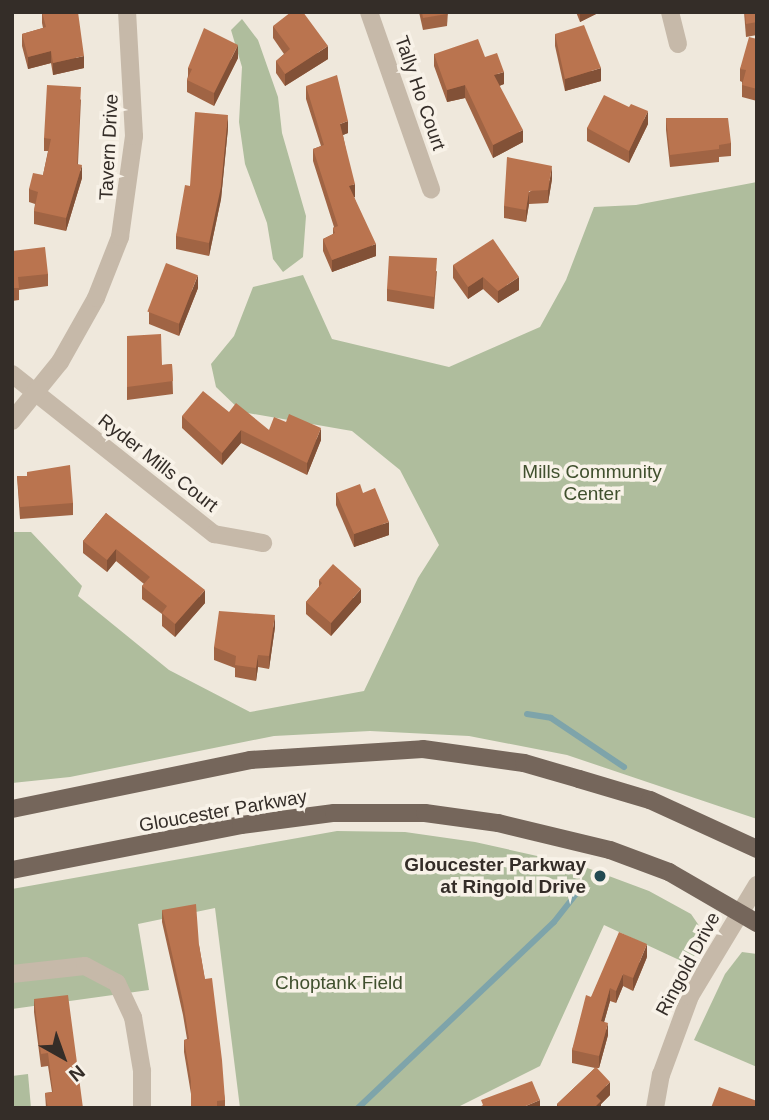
<!DOCTYPE html>
<html>
<head>
<meta charset="utf-8">
<style>
	body { margin:0 }
	#map { position:relative; width:769px; height:1120px; overflow:hidden; background:#efe8dc; font-family:Arial,sans-serif }
	div>[style] { position:absolute }
	[style*='--x'] { left:calc(var(--x)*1px); top:calc(var(--y)*1px); width:calc(var(--w)*1px); rotate:calc(var(--a)*1deg) }
	.green>* { inset:0; background:#afbd9d }
	.stream>* { height:6px; margin:-3px; padding:0 3px; transform-origin:3px; border-radius:3px; background:#7ea4aa }
	.minor>* { height:18px; margin:-9px; padding:0 9px; transform-origin:9px; border-radius:9px; background:#c6b9a9 }
	.major>* { height:18px; margin:-9px; padding:0 9px; transform-origin:9px; border-radius:9px; background:#75665b }
	.wall>* { inset:0; background:#a06444 }
	.shaded-wall>* { inset:0; background:#825137 }
	.building>* { inset:0; background:#ba744f; transform-origin:0 0 }
	.dots>* { width:19px; height:19px; translate:-50% -50%; box-sizing:border-box; border:4px solid #f8f2e8; border-radius:50% }
	span { translate:-50% -50%; white-space:nowrap; text-align:center; line-height:1.15; -webkit-text-stroke:7px #f8f2e8; paint-order:stroke }
	.street-label { font-size:19px; color:#342d28 }
	.park-label { font-size:19px; color:#40502e }
	.poi-label { font-size:19px; color:#342d28; font-weight:700 }
	.right { translate:-100% -50%; text-align:right }
	.frame { position:absolute; inset:0; border:14px solid #342d28; pointer-events:none }
	.north { position:absolute; left:28px; top:1022px; width:70px; height:70px; -webkit-text-stroke:5px #f8f2e8; paint-order:stroke; rotate:140deg; font-size:19px; font-weight:700; line-height:28px; text-align:center; color:#342d28 }
	.north::after { content:''; display:block; margin:auto; width:24px; height:32px; background:#342d28; clip-path:polygon(50% 0,100% 100%,50% 72%,0 100%) }
</style>
</head>
<body>
<div id="map">
	<div class="green">
		<div style="clip-path:polygon(242px 19px,258px 40px,278px 97px,282px 133px,306px 216px,303px 257px,283px 272px,273px 259px,267px 223px,245px 164px,239px 122px,242px 67px,231px 30px)"></div>
		<div style="clip-path:polygon(757px 182px,757px 819px,567px 755px,469px 736px,370px 731px,274px 736px,70px 777px,12px 783px,12px 532px,31px 532px,82px 586px,78px 596px,169px 670px,250px 712px,364px 691px,418px 578px,439px 545px,400px 470px,352px 431px,242px 412px,216px 387px,211px 364px,234px 336px,253px 287px,303px 275px,332px 339px,449px 367px,540px 327px,566px 280px,594px 207px,636px 205px)"></div>
		<div style="clip-path:polygon(337px 831px,405px 832px,475px 842px,582px 866px,649px 891px,691px 914px,700px 927px,700px 944px,690px 965px,604px 925px,540px 1066px,456px 1108px,240px 1108px,215px 908px,138px 924px,149px 990px,12px 1009px,12px 889px)"></div>
		<div style="clip-path:polygon(742px 952px,757px 954px,757px 1067px,694px 1040px,725px 974px)"></div>
		<div style="clip-path:polygon(28px 1074px,31px 1108px,12px 1108px,12px 1076px)"></div>
	</div>
	<div class="stream">
		<div style="--x:527;--y:714;--w:24;--a:9"></div>
		<div style="--x:551;--y:718;--w:88;--a:33.9"></div>
		<div style="--x:358;--y:1108;--w:270;--a:-43.5"></div>
		<div style="--x:554;--y:922;--w:42;--a:-51.8"></div>
	</div>
	<div class="minor">
		<div style="--x:369;--y:12;--w:188;--a:70.7"></div>
		<div style="--x:670;--y:12;--w:33;--a:76"></div>
		<div style="--x:12;--y:374;--w:258;--a:38.4"></div>
		<div style="--x:214;--y:534;--w:50;--a:10.4"></div>
		<div style="--x:12;--y:421;--w:76;--a:-50.9"></div>
		<div style="--x:60;--y:362;--w:73;--a:-60.6"></div>
		<div style="--x:96;--y:298;--w:66;--a:-68.5"></div>
		<div style="--x:120;--y:237;--w:102;--a:-82.1"></div>
		<div style="--x:134;--y:136;--w:124;--a:-93.2"></div>
		<div style="--x:12;--y:974;--w:73;--a:-6.3"></div>
		<div style="--x:85;--y:966;--w:36;--a:28"></div>
		<div style="--x:117;--y:983;--w:38;--a:65"></div>
		<div style="--x:133;--y:1017;--w:55;--a:80.5"></div>
		<div style="--x:142;--y:1071;--w:37;--a:90"></div>
		<div style="--x:655;--y:1108;--w:34;--a:-80"></div>
		<div style="--x:661;--y:1075;--w:84;--a:-69.8"></div>
		<div style="--x:690;--y:996;--w:130;--a:-58.9"></div>
	</div>
	<div class="major">
		<div style="--x:12;--y:809;--w:243;--a:-11.6"></div>
		<div style="--x:250;--y:760;--w:173;--a:-3.6"></div>
		<div style="--x:423;--y:749;--w:102;--a:7.9"></div>
		<div style="--x:524;--y:763;--w:57;--a:16.2"></div>
		<div style="--x:579;--y:779;--w:74;--a:16.5"></div>
		<div style="--x:650;--y:800;--w:118;--a:24.6"></div>
		<div style="--x:12;--y:870;--w:233;--a:-11.1"></div>
		<div style="--x:241;--y:825;--w:94;--a:-7.4"></div>
		<div style="--x:334;--y:813;--w:91;--a:0"></div>
		<div style="--x:425;--y:813;--w:74;--a:7.8"></div>
		<div style="--x:498;--y:823;--w:115;--a:13.6"></div>
		<div style="--x:610;--y:850;--w:63;--a:20.4"></div>
		<div style="--x:669;--y:872;--w:102;--a:30.1"></div>
	</div>
	<div class="wall">
		<div style="clip-path:polygon(42px 12px,84px 68px,53px 75px,51px 63px,28px 69px,22px 46px,22px 34px,43px 28px,42px 23px)"></div>
		<div style="clip-path:polygon(419px 12px,448px 12px,447px 26px,423px 30px)"></div>
		<div style="clip-path:polygon(576px 12px,600px 12px,580px 22px)"></div>
		<div style="clip-path:polygon(744px 12px,757px 12px,757px 35px,746px 37px)"></div>
		<div style="clip-path:polygon(273px 26px,328px 59px,285px 86px,276px 73px,276px 61px,284px 54px,273px 38px)"></div>
		<div style="clip-path:polygon(555px 34px,601px 81px,565px 91px,555px 46px)"></div>
		<div style="clip-path:polygon(757px 39px,757px 101px,742px 97px,742px 82px,740px 81px,740px 69px)"></div>
		<div style="clip-path:polygon(434px 54px,485px 57px,504px 84px,499px 86px,523px 142px,493px 158px,465px 98px,447px 102px,434px 66px)"></div>
		<div style="clip-path:polygon(238px 58px,214px 106px,187px 92px,187px 80px,188px 76px,188px 68px)"></div>
		<div style="clip-path:polygon(306px 86px,348px 133px,343px 135px,355px 197px,354px 197px,376px 256px,332px 272px,323px 251px,323px 239px,333px 234px,333px 228px,334px 227px,313px 161px,313px 149px,321px 146px,306px 99px)"></div>
		<div style="clip-path:polygon(81px 99px,78px 164px,82px 178px,66px 231px,34px 224px,34px 211px,35px 204px,29px 202px,29px 189px,43px 175px,48px 151px,44px 151px,44px 138px)"></div>
		<div style="clip-path:polygon(629px 107px,648px 124px,629px 163px,587px 141px,587px 128px)"></div>
		<div style="clip-path:polygon(666px 118px,731px 143px,731px 156px,719px 157px,719px 162px,670px 167px,666px 130px)"></div>
		<div style="clip-path:polygon(228px 128px,221px 199px,209px 256px,176px 249px,176px 236px,190px 186px)"></div>
		<div style="clip-path:polygon(552px 179px,548px 203px,529px 204px,526px 222px,504px 218px,504px 206px)"></div>
		<div style="clip-path:polygon(12px 251px,48px 274px,48px 286px,19px 290px,19px 300px,12px 301px)"></div>
		<div style="clip-path:polygon(453px 265px,519px 290px,498px 303px,483px 289px,468px 299px,453px 278px)"></div>
		<div style="clip-path:polygon(437px 271px,434px 309px,387px 301px,387px 289px)"></div>
		<div style="clip-path:polygon(198px 288px,179px 336px,149px 324px,149px 312px)"></div>
		<div style="clip-path:polygon(127px 336px,162px 365px,172px 364px,173px 394px,127px 400px)"></div>
		<div style="clip-path:polygon(182px 416px,269px 430px,321px 440px,307px 475px,241px 443px,222px 465px,182px 428px)"></div>
		<div style="clip-path:polygon(17px 476px,73px 503px,73px 515px,20px 519px)"></div>
		<div style="clip-path:polygon(336px 493px,363px 493px,389px 535px,354px 547px,336px 505px)"></div>
		<div style="clip-path:polygon(106px 513px,205px 603px,175px 637px,162px 626px,162px 614px,142px 599px,142px 586px,144px 584px,116px 561px,107px 572px,83px 553px,83px 541px)"></div>
		<div style="clip-path:polygon(319px 580px,361px 602px,331px 636px,306px 614px,306px 602px,319px 587px)"></div>
		<div style="clip-path:polygon(275px 627px,269px 669px,258px 667px,256px 681px,235px 677px,235px 668px,214px 660px,214px 647px)"></div>
		<div style="clip-path:polygon(162px 910px,199px 945px,225px 1100px,225px 1108px,191px 1108px,191px 1094px,184px 1052px,184px 1040px,187px 1039px,183px 1015px,162px 922px)"></div>
		<div style="clip-path:polygon(647px 957px,633px 991px,623px 986px,616px 1003px,610px 1001px,604px 1022px,608px 1035px,599px 1068px,597px 1068px,610px 1095px,601px 1104px,601px 1108px,557px 1108px,557px 1104px,595px 1068px,572px 1063px,572px 1050px,591px 997px)"></div>
		<div style="clip-path:polygon(34px 999px,83px 1108px,46px 1108px,45px 1093px,52px 1092px,48px 1066px,41px 1067px,34px 1012px)"></div>
	</div>
	<div class="shaded-wall">
		<div style="clip-path:polygon(580px 12px,600px 12px,580px 22px)"></div>
		<div style="clip-path:polygon(238px 45px,238px 58px,214px 106px,214px 93px)"></div>
		<div style="clip-path:polygon(328px 46px,328px 59px,285px 86px,285px 74px)"></div>
		<div style="clip-path:polygon(51px 51px,51px 63px,28px 69px,28px 57px)"></div>
		<div style="clip-path:polygon(84px 56px,84px 68px,53px 75px,53px 63px)"></div>
		<div style="clip-path:polygon(601px 68px,601px 81px,565px 91px,565px 79px)"></div>
		<div style="clip-path:polygon(504px 72px,504px 84px,494px 88px,494px 75px)"></div>
		<div style="clip-path:polygon(465px 85px,465px 98px,447px 102px,447px 90px)"></div>
		<div style="clip-path:polygon(648px 111px,648px 124px,629px 163px,629px 151px)"></div>
		<div style="clip-path:polygon(228px 115px,228px 128px,221px 199px,209px 256px,209px 243px)"></div>
		<div style="clip-path:polygon(348px 121px,348px 133px,340px 136px,340px 124px)"></div>
		<div style="clip-path:polygon(523px 130px,523px 142px,493px 158px,493px 145px)"></div>
		<div style="clip-path:polygon(82px 165px,82px 178px,66px 231px,66px 218px)"></div>
		<div style="clip-path:polygon(552px 166px,552px 179px,548px 203px,548px 190px)"></div>
		<div style="clip-path:polygon(355px 184px,355px 197px,349px 199px,349px 186px)"></div>
		<div style="clip-path:polygon(529px 191px,529px 204px,526px 222px,526px 210px)"></div>
		<div style="clip-path:polygon(376px 244px,376px 256px,332px 272px,332px 260px)"></div>
		<div style="clip-path:polygon(198px 275px,198px 288px,179px 336px,179px 323px)"></div>
		<div style="clip-path:polygon(483px 277px,483px 289px,468px 299px,468px 287px)"></div>
		<div style="clip-path:polygon(519px 277px,519px 290px,498px 303px,498px 291px)"></div>
		<div style="clip-path:polygon(321px 428px,321px 440px,307px 475px,307px 463px)"></div>
		<div style="clip-path:polygon(241px 430px,241px 443px,222px 465px,222px 453px)"></div>
		<div style="clip-path:polygon(389px 522px,389px 535px,354px 547px,354px 534px)"></div>
		<div style="clip-path:polygon(116px 549px,116px 561px,107px 572px,107px 560px)"></div>
		<div style="clip-path:polygon(361px 589px,361px 602px,331px 636px,331px 623px)"></div>
		<div style="clip-path:polygon(205px 590px,205px 603px,175px 637px,175px 624px)"></div>
		<div style="clip-path:polygon(275px 615px,275px 627px,269px 669px,269px 656px)"></div>
		<div style="clip-path:polygon(258px 655px,258px 667px,256px 681px,256px 668px)"></div>
		<div style="clip-path:polygon(647px 944px,647px 957px,633px 991px,633px 978px)"></div>
		<div style="clip-path:polygon(623px 974px,623px 986px,616px 1003px,616px 991px)"></div>
		<div style="clip-path:polygon(610px 988px,610px 1001px,601px 1033px,601px 1021px)"></div>
		<div style="clip-path:polygon(608px 1023px,608px 1035px,599px 1068px,599px 1056px)"></div>
		<div style="clip-path:polygon(610px 1082px,610px 1095px,601px 1104px,601px 1108px,594px 1108px,596px 1096px)"></div>
		<div style="clip-path:polygon(540px 1100px,540px 1108px,521px 1108px)"></div>
	</div>
	<div class="building">
		<div style="clip-path:polygon(42px 12px,78px 12px,84px 56px,53px 63px,51px 51px,28px 57px,22px 34px,46px 27px)"></div>
		<div style="clip-path:polygon(291px 12px,303px 12px,328px 46px,285px 74px,276px 61px,290px 49px,273px 26px)"></div>
		<div style="clip-path:polygon(422px 12px,447px 12px,447px 14px,423px 18px)"></div>
		<div style="clip-path:polygon(745px 12px,757px 12px,757px 22px,746px 24px)"></div>
		<div style="clip-path:polygon(584px 25px,601px 68px,565px 79px,555px 34px)"></div>
		<div style="clip-path:polygon(204px 28px,238px 45px,214px 93px,187px 80px,192px 69px,188px 68px)"></div>
		<div style="clip-path:polygon(749px 37px,757px 39px,757px 89px,742px 85px,746px 70px,740px 69px)"></div>
		<div style="clip-path:polygon(478px 39px,485px 57px,497px 53px,504px 72px,494px 75px,523px 130px,493px 145px,465px 85px,447px 90px,434px 54px)"></div>
		<div style="clip-path:polygon(337px 75px,348px 121px,340px 124px,355px 184px,349px 186px,376px 244px,332px 260px,323px 239px,335px 233px,333px 228px,338px 226px,313px 149px,324px 145px,306px 86px)"></div>
		<div style="clip-path:polygon(47px 85px,81px 87px,77px 164px,82px 165px,66px 218px,34px 211px,38px 192px,29px 189px,33px 173px,43px 175px,51px 139px,44px 138px)"></div>
		<div style="clip-path:polygon(604px 95px,629px 107px,631px 104px,648px 111px,629px 151px,587px 128px)"></div>
		<div style="clip-path:polygon(195px 112px,228px 115px,221px 187px,209px 243px,176px 236px,185px 185px,190px 186px)"></div>
		<div style="clip-path:polygon(666px 118px,728px 118px,731px 143px,719px 145px,719px 149px,670px 155px)"></div>
		<div style="clip-path:polygon(507px 157px,552px 166px,548px 190px,529px 191px,526px 210px,504px 206px)"></div>
		<div style="clip-path:polygon(493px 239px,519px 277px,498px 291px,483px 277px,468px 287px,453px 265px)"></div>
		<div style="clip-path:polygon(45px 247px,48px 274px,18px 277px,19px 288px,12px 288px,12px 251px)"></div>
		<div style="clip-path:polygon(389px 256px,437px 258px,434px 297px,387px 289px)"></div>
		<div style="left:166px;top:263px;width:34px;height:52px;rotate:21deg"></div>
		<div style="clip-path:polygon(161px 334px,162px 365px,172px 364px,173px 381px,127px 387px,127px 336px)"></div>
		<div style="clip-path:polygon(203px 391px,229px 412px,236px 403px,269px 430px,274px 417px,286px 422px,289px 414px,321px 428px,307px 463px,241px 430px,222px 453px,182px 416px)"></div>
		<div style="clip-path:polygon(70px 465px,73px 503px,20px 507px,17px 476px,27px 476px,27px 472px)"></div>
		<div style="clip-path:polygon(360px 484px,363px 493px,375px 488px,389px 522px,354px 534px,336px 493px)"></div>
		<div style="clip-path:polygon(106px 513px,205px 590px,175px 624px,162px 613px,167px 606px,142px 586px,150px 577px,116px 549px,107px 560px,83px 541px)"></div>
		<div style="clip-path:polygon(333px 564px,361px 589px,331px 623px,306px 602px,322px 583px,319px 580px)"></div>
		<div style="clip-path:polygon(219px 611px,275px 615px,269px 656px,258px 655px,256px 668px,235px 665px,236px 656px,214px 647px)"></div>
		<div style="clip-path:polygon(196px 904px,199px 945px,205px 979px,212px 978px,222px 1060px,225px 1100px,217px 1101px,217px 1108px,191px 1108px,191px 1081px,184px 1040px,189px 1039px,183px 1002px,162px 910px)"></div>
		<div style="clip-path:polygon(619px 932px,647px 944px,633px 978px,623px 974px,616px 991px,610px 988px,601px 1021px,608px 1023px,599px 1056px,572px 1050px,586px 995px,591px 997px)"></div>
		<div style="clip-path:polygon(68px 995px,83px 1108px,48px 1108px,45px 1093px,53px 1092px,48px 1053px,41px 1054px,34px 999px)"></div>
		<div style="clip-path:polygon(596px 1067px,610px 1082px,596px 1096px,601px 1101px,594px 1108px,560px 1108px,557px 1104px)"></div>
		<div style="clip-path:polygon(532px 1081px,540px 1100px,521px 1108px,478px 1108px,483px 1105px,481px 1100px)"></div>
		<div style="clip-path:polygon(719px 1087px,757px 1101px,757px 1108px,711px 1108px)"></div>
	</div>
	<div class="dots">
		<div style="left:600px;top:876px;background:#224a52"></div>
	</div>
	<div class="street-label">
		<span style="left:420px;top:93px;rotate:71deg">Tally Ho Court</span>
		<span style="left:109px;top:147px;rotate:-87deg">Tavern Drive</span>
		<span style="left:158px;top:463px;rotate:38deg">Ryder Mills Court</span>
		<span style="left:223px;top:811px;rotate:-10deg">Gloucester Parkway</span>
		<span style="left:688px;top:964px;rotate:-62deg">Ringold Drive</span>
	</div>
	<div class="park-label">
		<span style="left:592px;top:483px">Mills Community<br>Center</span>
		<span style="left:339px;top:983px">Choptank Field</span>
	</div>
	<div class="poi-label">
		<span class="right" style="left:586px;top:876px">Gloucester Parkway<br>at Ringold Drive</span>
	</div>
	<div class="frame"></div>
	<div class="north">N</div>
</div>
</body>
</html>
